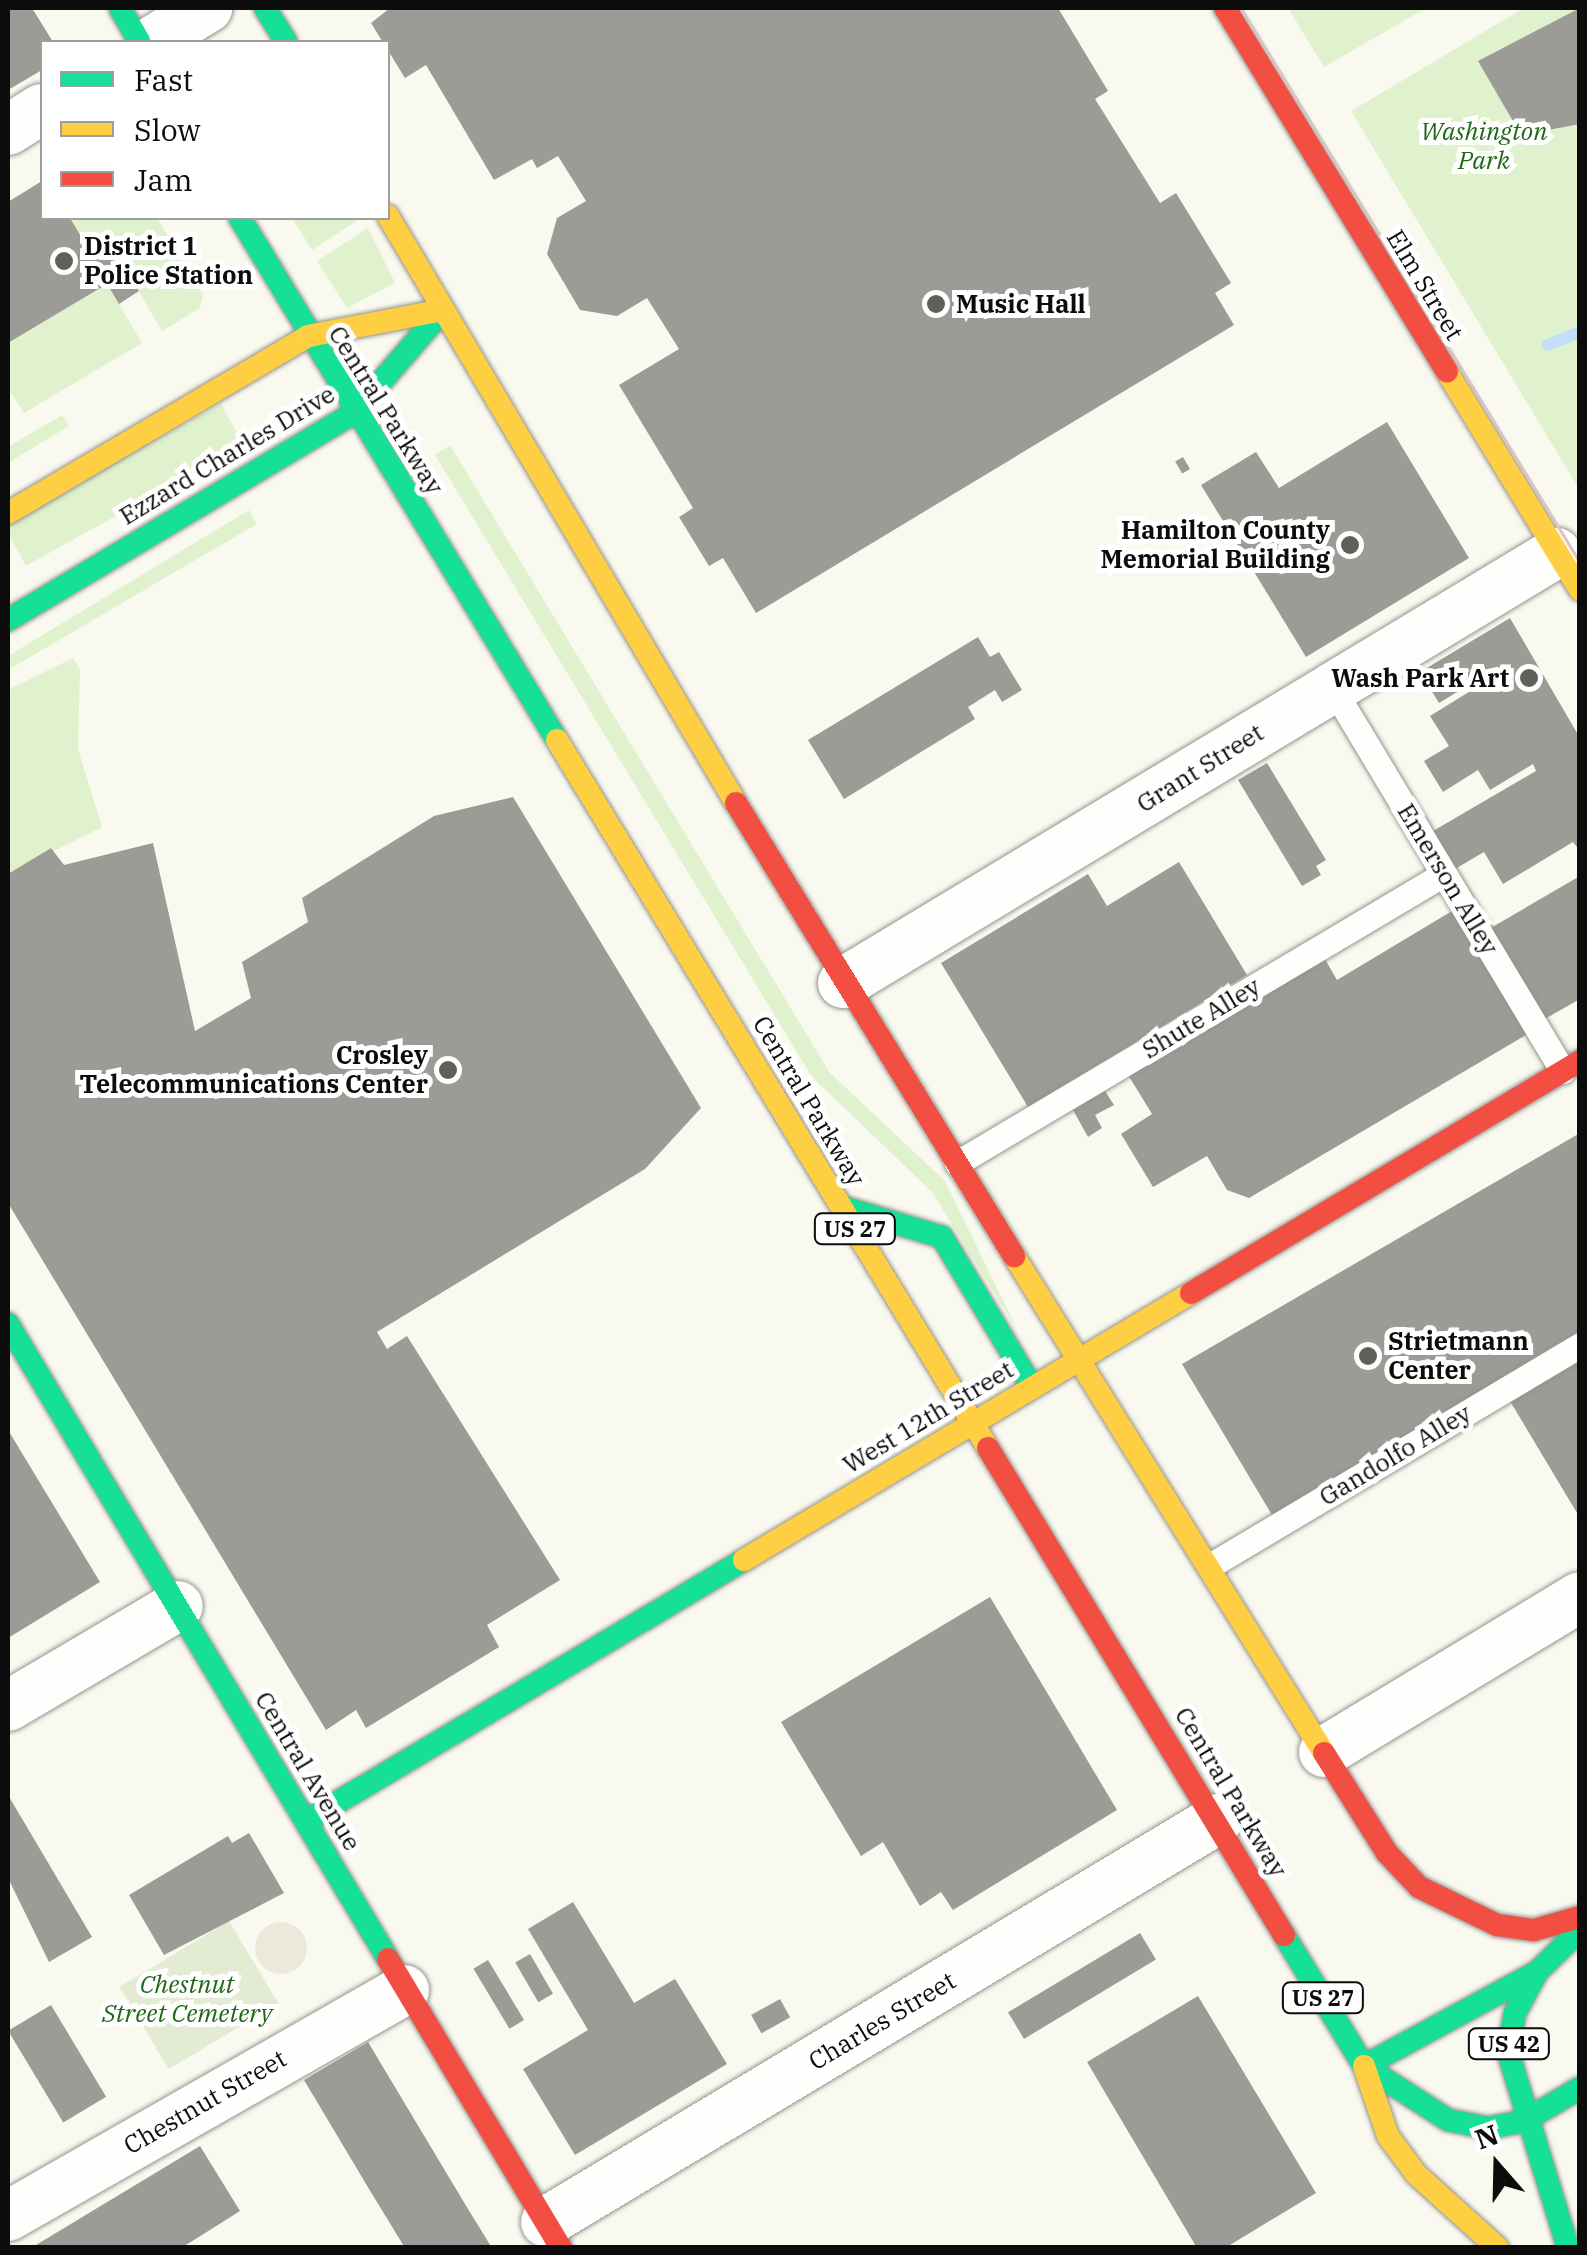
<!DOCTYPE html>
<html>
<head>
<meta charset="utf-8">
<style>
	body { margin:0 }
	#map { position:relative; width:1587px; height:2255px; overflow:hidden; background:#faf9ef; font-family:"IBM Plex Serif",serif }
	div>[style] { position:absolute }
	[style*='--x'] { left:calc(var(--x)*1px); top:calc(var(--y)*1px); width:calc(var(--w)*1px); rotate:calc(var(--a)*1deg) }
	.green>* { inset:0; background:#dff2cd; transform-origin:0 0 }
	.cemetery>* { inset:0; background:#e3ecd2; transform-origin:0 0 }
	.plaza>* { inset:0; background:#ebe9da }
	.round { border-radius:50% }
	.stream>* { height:12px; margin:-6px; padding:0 6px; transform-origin:6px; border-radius:6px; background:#c3def7 }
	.building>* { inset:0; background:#9c9b95; transform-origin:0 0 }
	.roads { filter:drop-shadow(0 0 2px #93938e) drop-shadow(0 0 2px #93938e) }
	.lane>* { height:25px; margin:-12.5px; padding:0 12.5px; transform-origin:12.5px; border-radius:12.5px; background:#fefefd }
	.street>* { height:50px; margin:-25px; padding:0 25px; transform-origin:25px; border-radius:25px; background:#fefefd }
	.fast>* { height:22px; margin:-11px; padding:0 11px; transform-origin:11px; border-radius:11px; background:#16e098 }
	.slow>* { height:22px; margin:-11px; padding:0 11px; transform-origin:11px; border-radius:11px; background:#ffcf43 }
	.jam>* { height:22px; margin:-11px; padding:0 11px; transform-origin:11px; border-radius:11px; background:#f24e42 }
	.tram>* { height:2.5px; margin:-1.25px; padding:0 1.25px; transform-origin:1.25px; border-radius:1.25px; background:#d8c4c1 }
	.dots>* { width:28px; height:28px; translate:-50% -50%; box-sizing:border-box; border:5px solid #fff; border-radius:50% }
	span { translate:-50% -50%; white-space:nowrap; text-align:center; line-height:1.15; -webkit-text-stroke:10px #fff; paint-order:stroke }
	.shield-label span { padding:2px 8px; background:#fff; border:2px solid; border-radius:8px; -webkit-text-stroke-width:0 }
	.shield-label { font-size:22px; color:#0c0c0c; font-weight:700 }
	.park-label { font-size:25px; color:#1f6718; font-style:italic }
	.poi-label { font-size:25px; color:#0c0c0c; font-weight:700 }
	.left { translate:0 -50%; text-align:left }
	.right { translate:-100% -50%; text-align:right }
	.street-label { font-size:25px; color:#0c0c0c }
	.frame { position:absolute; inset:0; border:10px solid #0c0c0c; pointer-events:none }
	.legend { position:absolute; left:40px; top:40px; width:350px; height:180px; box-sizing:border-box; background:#fff; border:2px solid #9e9e9e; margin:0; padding:12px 18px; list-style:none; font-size:30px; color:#0c0c0c }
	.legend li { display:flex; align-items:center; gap:20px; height:50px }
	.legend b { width:50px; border:2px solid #9e9e9e }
	.north { position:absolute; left:1447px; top:2115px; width:100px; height:100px; -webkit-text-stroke:8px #fff; paint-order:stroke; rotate:340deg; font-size:28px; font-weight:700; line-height:40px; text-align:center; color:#0c0c0c }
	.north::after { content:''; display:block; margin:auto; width:35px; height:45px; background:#0c0c0c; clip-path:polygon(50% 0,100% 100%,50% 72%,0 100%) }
</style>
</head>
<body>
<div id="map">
	<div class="green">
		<div style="clip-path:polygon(1288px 8px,1426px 8px,1324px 67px)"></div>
		<div style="clip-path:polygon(1524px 8px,1579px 8px,1579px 489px,1351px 111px)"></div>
		<div style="clip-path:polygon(70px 218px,157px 218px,203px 294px,200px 308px,162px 331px,108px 239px,89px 250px)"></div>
		<div style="clip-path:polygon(292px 218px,361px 218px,312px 250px)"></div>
		<div style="clip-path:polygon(368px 228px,395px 283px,347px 308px,317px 261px)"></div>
		<div style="clip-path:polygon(107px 284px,142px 343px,24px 413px,8px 388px,8px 343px)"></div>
		<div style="left:221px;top:404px;width:47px;height:249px;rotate:61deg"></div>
		<div style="clip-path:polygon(62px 415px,69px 426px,8px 463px,8px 447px)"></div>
		<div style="clip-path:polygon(450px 445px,830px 1073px,945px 1181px,1017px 1329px,932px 1192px,812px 1077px,435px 455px)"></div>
		<div style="clip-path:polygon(249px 510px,257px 524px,8px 670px,8px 656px)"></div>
		<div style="clip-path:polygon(73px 658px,80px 669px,78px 749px,102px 827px,8px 874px,8px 690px)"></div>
	</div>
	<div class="cemetery">
		<div style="left:229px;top:1921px;width:96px;height:128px;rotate:59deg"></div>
	</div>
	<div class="plaza">
		<div class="round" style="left:255px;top:1922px;width:52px;height:52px"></div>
	</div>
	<div class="stream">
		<div style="--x:1548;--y:345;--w:35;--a:-22"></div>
	</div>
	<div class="building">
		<div style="clip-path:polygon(8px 8px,32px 8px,53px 42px,42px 42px,42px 70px,8px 90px)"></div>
		<div style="clip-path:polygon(390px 8px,1058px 8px,1108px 91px,1095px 99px,1160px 203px,1176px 193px,1231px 283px,1215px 293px,1234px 325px,756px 613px,723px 558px,709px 566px,679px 517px,693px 508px,619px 385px,679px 349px,647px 298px,617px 316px,580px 310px,547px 254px,557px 218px,586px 201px,558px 156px,537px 168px,532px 159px,494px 180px,426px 65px,405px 78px,371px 23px)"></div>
		<div style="clip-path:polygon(1580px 8px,1580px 124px,1521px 135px,1478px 61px)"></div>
		<div style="clip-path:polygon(42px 181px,42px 218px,70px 218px,89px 250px,107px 239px,139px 291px,119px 304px,107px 284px,8px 343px,8px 202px)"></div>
		<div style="clip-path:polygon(1387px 422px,1469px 558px,1306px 657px,1201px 485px,1256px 452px,1279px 488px)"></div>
		<div style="left:1183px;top:457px;width:14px;height:9px;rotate:60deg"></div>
		<div style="clip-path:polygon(1510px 618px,1580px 738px,1580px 851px,1573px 842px,1503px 884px,1484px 852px,1455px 869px,1433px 831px,1536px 771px,1533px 764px,1490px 790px,1478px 770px,1443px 792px,1424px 761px,1449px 746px,1430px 716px,1485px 682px,1482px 677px,1439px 703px,1420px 672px)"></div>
		<div style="clip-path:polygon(978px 637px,990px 657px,999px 652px,1022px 690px,1002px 702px,995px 690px,968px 707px,975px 719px,844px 799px,808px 740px)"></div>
		<div style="clip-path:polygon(1267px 763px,1326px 860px,1316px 866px,1321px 875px,1302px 886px,1238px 780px)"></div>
		<div style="clip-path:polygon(513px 797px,701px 1108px,645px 1169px,377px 1332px,387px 1349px,407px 1336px,560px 1580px,487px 1625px,499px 1647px,366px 1728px,356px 1710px,326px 1730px,8px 1203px,8px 874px,51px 848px,64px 865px,153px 843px,195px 1031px,251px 998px,242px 962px,308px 922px,302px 898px,434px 816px)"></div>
		<div style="clip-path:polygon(1179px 862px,1247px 975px,1028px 1107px,941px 963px,1088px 874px,1107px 906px)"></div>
		<div style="clip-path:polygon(1580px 876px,1580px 999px,1543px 1020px,1489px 929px)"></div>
		<div style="clip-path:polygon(1457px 908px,1531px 1032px,1249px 1198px,1227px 1190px,1207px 1156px,1153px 1187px,1121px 1134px,1152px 1114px,1125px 1070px,1322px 954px,1337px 980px)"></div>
		<div style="clip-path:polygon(1105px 1091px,1114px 1105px,1095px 1115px,1102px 1128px,1088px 1137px,1073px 1110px)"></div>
		<div style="clip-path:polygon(1580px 1133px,1580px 1333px,1272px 1515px,1182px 1364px)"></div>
		<div style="clip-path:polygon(1580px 1353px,1580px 1518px,1507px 1396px)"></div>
		<div style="clip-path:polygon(8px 1430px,100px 1582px,8px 1638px)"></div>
		<div style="clip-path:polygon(990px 1597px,1117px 1810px,953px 1910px,941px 1892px,920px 1906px,883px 1842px,861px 1856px,781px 1722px)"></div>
		<div style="clip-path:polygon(8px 1795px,92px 1937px,49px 1962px,8px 1878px)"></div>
		<div style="clip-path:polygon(249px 1833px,284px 1893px,164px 1955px,129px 1895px,228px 1836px,232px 1843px)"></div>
		<div style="clip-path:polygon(573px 1902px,634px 2003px,675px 1979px,727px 2064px,575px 2155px,523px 2069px,588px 2030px,528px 1929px)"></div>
		<div style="left:1140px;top:1933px;width:31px;height:154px;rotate:59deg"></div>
		<div style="left:530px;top:1954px;width:46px;height:17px;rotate:60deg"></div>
		<div style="left:488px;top:1960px;width:70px;height:17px;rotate:59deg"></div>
		<div style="clip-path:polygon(1198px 1996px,1316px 2193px,1225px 2248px,1197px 2248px,1087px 2062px)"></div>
		<div style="left:780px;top:1999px;width:21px;height:33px;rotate:61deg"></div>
		<div style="left:51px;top:2005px;width:107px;height:50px;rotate:59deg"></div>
		<div style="clip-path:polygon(368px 2042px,465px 2204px,492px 2248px,405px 2248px,369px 2189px,304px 2080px)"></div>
		<div style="clip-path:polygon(200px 2146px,240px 2211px,202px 2235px,181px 2248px,31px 2248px)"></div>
	</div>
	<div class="roads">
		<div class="lane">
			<div style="--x:1332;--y:687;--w:448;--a:59"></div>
			<div style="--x:957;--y:1163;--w:566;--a:-30.69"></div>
			<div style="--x:1211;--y:1565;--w:430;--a:-30.8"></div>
		</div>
		<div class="street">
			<div style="--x:151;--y:42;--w:66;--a:-31.3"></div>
			<div style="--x:8;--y:130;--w:40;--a:-32"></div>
			<div style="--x:843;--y:983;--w:833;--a:-31.09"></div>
			<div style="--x:8;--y:1706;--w:197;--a:-30.5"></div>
			<div style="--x:1324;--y:1752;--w:299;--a:-31.2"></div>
			<div style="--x:8;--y:2216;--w:456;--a:-29.7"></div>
			<div style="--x:546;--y:2222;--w:784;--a:-30.95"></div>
		</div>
		<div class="fast">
			<div style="--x:120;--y:8;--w:39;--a:60"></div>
			<div style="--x:265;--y:8;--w:40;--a:58"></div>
			<div style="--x:240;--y:218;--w:611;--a:58.73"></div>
			<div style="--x:8;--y:620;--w:405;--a:-30.9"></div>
			<div style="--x:355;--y:412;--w:135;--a:-49.2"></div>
			<div style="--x:842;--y:1207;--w:104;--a:16.7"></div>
			<div style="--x:942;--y:1237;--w:175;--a:59"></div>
			<div style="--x:8;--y:1324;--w:740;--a:59.1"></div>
			<div style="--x:306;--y:1821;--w:510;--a:-30.79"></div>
			<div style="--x:1284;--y:1935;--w:153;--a:58.6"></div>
			<div style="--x:1364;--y:2066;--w:100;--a:32.7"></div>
			<div style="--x:1448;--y:2120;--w:41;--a:11.3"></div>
			<div style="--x:1488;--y:2128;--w:37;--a:-11"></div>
			<div style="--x:1524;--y:2121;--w:65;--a:-30.5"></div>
			<div style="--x:1364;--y:2066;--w:197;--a:-28.5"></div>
			<div style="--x:1568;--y:2248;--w:205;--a:-107"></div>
			<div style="--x:1508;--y:2052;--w:40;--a:-80"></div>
			<div style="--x:1515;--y:2013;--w:47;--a:-61.8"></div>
			<div style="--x:1537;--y:1972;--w:60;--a:-44.3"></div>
		</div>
		<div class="slow">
			<div style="--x:388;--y:216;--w:682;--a:59.34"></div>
			<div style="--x:1447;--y:372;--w:255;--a:58.6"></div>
			<div style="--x:8;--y:513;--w:348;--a:-30.5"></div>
			<div style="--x:308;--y:336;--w:137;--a:-10.9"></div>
			<div style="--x:557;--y:740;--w:829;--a:58.67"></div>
			<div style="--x:1014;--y:1256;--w:586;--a:58.05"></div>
			<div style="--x:744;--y:1560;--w:521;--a:-30.85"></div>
			<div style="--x:1364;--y:2066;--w:74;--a:71.1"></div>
			<div style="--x:1388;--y:2136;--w:47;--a:53.6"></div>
			<div style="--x:1416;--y:2174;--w:110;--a:42.1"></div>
		</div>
		<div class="jam">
			<div style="--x:1225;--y:8;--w:426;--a:58.6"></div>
			<div style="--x:736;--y:803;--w:532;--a:58.46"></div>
			<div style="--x:1191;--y:1293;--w:453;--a:-30.8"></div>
			<div style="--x:988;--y:1448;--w:570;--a:58.71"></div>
			<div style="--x:1324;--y:1753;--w:118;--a:57.8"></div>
			<div style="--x:1387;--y:1853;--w:47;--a:46.7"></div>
			<div style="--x:1419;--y:1887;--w:87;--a:26"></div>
			<div style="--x:1497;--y:1925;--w:37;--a:8"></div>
			<div style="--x:1534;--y:1930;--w:48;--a:-15.8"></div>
			<div style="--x:388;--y:1959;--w:337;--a:59.1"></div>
		</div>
	</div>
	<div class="tram">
		<div style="--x:1241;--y:8;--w:649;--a:58.54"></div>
	</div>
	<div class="dots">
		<div style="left:64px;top:261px;background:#5f5f5b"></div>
		<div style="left:936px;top:304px;background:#5f5f5b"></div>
		<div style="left:1350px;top:545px;background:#5f5f5b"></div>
		<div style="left:1529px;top:678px;background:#5f5f5b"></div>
		<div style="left:448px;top:1070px;background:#5f5f5b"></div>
		<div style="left:1368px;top:1356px;background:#5f5f5b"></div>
	</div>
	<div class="shield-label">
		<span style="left:855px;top:1229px">US 27</span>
		<span style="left:1323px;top:1998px">US 27</span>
		<span style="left:1509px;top:2044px">US 42</span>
	</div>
	<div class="park-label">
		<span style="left:1484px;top:146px">Washington<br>Park</span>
		<span style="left:187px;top:1999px">Chestnut<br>Street Cemetery</span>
	</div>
	<div class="poi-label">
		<span class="left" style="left:84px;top:261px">District 1<br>Police Station</span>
		<span class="left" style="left:956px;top:304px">Music Hall</span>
		<span class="right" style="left:1330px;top:545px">Hamilton County<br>Memorial Building</span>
		<span class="right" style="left:1509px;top:678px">Wash Park Art</span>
		<span class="right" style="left:428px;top:1070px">Crosley<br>Telecommunications Center</span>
		<span class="left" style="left:1388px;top:1356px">Strietmann<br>Center</span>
	</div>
	<div class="street-label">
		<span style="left:1425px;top:285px;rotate:59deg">Elm Street</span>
		<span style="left:386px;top:410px;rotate:58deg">Central Parkway</span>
		<span style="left:227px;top:455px;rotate:-31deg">Ezzard Charles Drive</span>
		<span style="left:1200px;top:768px;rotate:-32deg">Grant Street</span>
		<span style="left:1448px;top:879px;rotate:59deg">Emerson Alley</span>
		<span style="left:1201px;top:1018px;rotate:-31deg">Shute Alley</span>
		<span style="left:809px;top:1101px;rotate:59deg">Central Parkway</span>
		<span style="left:928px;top:1417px;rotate:-31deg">West 12th Street</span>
		<span style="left:1395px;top:1455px;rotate:-31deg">Gandolfo Alley</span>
		<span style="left:308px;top:1771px;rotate:59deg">Central Avenue</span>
		<span style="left:1231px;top:1792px;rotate:59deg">Central Parkway</span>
		<span style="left:882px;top:2021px;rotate:-31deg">Charles Street</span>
		<span style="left:205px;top:2102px;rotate:-30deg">Chestnut Street</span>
	</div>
	<div class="frame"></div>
	<ul class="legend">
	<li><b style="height:12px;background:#16e098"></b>Fast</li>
	<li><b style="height:12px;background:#ffcf43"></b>Slow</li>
	<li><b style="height:12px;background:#f24e42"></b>Jam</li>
	</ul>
	<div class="north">N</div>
</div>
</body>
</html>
